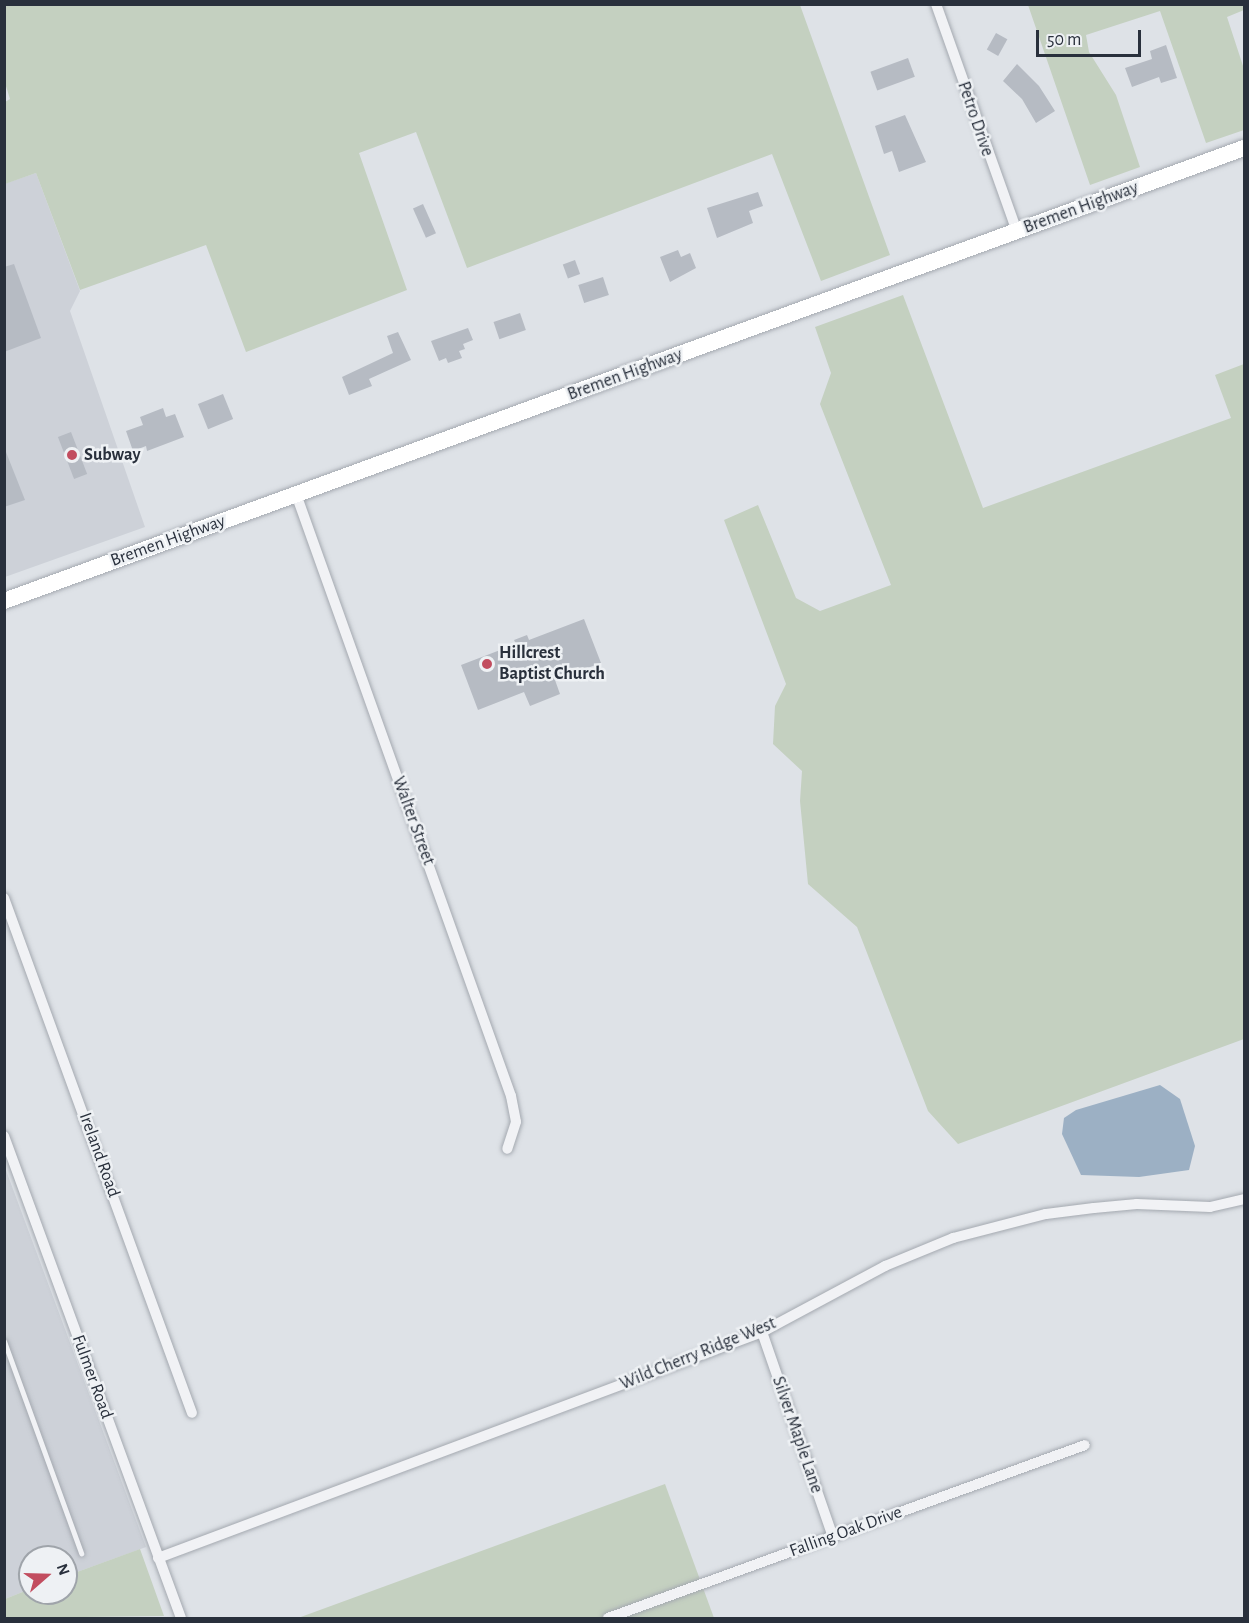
<!DOCTYPE html>
<html>
<head>
<meta charset="utf-8">
<style>
	body { margin:0 }
	#map { position:relative; width:1249px; height:1623px; overflow:hidden; background:#dee2e7; font-family:"Alegreya Sans",sans-serif }
	div>[style] { position:absolute }
	[style*='--x'] { left:calc(var(--x)*1px); top:calc(var(--y)*1px); width:calc(var(--w)*1px); rotate:calc(var(--a)*1deg) }
	.built>* { inset:0; background:#cdd1d8 }
	.green>* { inset:0; background:#c4d0c0 }
	.water>* { inset:0; background:#9cb0c4 }
	.building>* { inset:0; background:#b6bbc3; transform-origin:0 0 }
	.roads { filter:drop-shadow(0 0 2px #a4a9b0) drop-shadow(0 0 2px #a4a9b0) }
	.service>* { height:5px; margin:-2.5px; padding:0 2.5px; transform-origin:2.5px; border-radius:2.5px; background:#f1f2f5 }
	.minor>* { height:10px; margin:-5px; padding:0 5px; transform-origin:5px; border-radius:5px; background:#f1f2f5 }
	.secondary>* { height:16px; margin:-8px; padding:0 8px; transform-origin:8px; border-radius:8px; background:#fff }
	.dots>* { width:16px; height:16px; translate:-50% -50%; box-sizing:border-box; border:3px solid #eef1f4; border-radius:50% }
	span { translate:-50% -50%; white-space:nowrap; text-align:center; line-height:1.15; -webkit-text-stroke:5px #eef1f4; paint-order:stroke }
	.street-label { font-size:18px; color:#29303c }
	.poi-label { font-size:18px; color:#29303c; font-weight:700 }
	.left { translate:0 -50%; text-align:left }
	.frame { position:absolute; inset:0; border:6px solid #29303c; pointer-events:none }
	.north { position:absolute; left:18px; top:1545px; width:60px; height:60px; box-sizing:border-box; background:#eef1f4; border:2px solid #9fa4aa; border-radius:50%; rotate:70deg; font-size:16px; font-weight:700; line-height:24px; text-align:center; color:#29303c }
	.north::after { content:''; display:block; margin:auto; width:21px; height:27px; background:#c24d5f; clip-path:polygon(50% 0,100% 100%,50% 72%,0 100%) }
	.scale { position:absolute; left:1036px; top:30px; width:105px; height:27px; box-sizing:border-box; border:3px solid #29303c; border-top:0; padding-left:8px; font-size:18px; line-height:21px; white-space:nowrap; color:#29303c; -webkit-text-stroke:4px #eef1f4; paint-order:stroke }
</style>
</head>
<body>
<div id="map">
	<div class="built">
		<div style="clip-path:polygon(36px 173px,80px 291px,70px 311px,145px 527px,5px 577px,4px 184px)"></div>
		<div style="clip-path:polygon(4px 1165px,146px 1547px,66px 1576px,66px 1557px,30px 1557px,30px 1589px,5px 1599px)"></div>
	</div>
	<div class="green">
		<div style="clip-path:polygon(5px 4px,800px 5px,890px 255px,821px 281px,772px 154px,467px 268px,416px 132px,359px 153px,407px 290px,246px 352px,206px 245px,80px 290px,36px 173px,5px 184px,5px 102px,10px 99px,5px 83px)"></div>
		<div style="clip-path:polygon(1028px 5px,1244px 5px,1244px 10px,1227px 17px,1244px 69px,1244px 130px,1206px 143px,1160px 11px,1086px 35px,1089px 52px,1116px 95px,1140px 167px,1090px 185px)"></div>
		<div style="clip-path:polygon(903px 295px,983px 508px,1231px 418px,1215px 375px,1244px 364px,1244px 1039px,958px 1144px,928px 1111px,857px 927px,808px 884px,800px 801px,802px 771px,773px 744px,775px 706px,786px 684px,724px 520px,758px 505px,796px 598px,820px 611px,891px 585px,820px 404px,831px 373px,815px 327px)"></div>
		<div style="clip-path:polygon(665px 1484px,714px 1618px,298px 1618px)"></div>
		<div style="clip-path:polygon(140px 1549px,164px 1616px,5px 1618px,5px 1599px,30px 1589px,30px 1593px,66px 1593px,66px 1576px)"></div>
	</div>
	<div class="water">
		<div style="clip-path:polygon(1160px 1085px,1180px 1099px,1195px 1146px,1189px 1170px,1139px 1177px,1081px 1175px,1062px 1134px,1064px 1118px,1076px 1110px)"></div>
	</div>
	<div class="building">
		<div style="left:996px;top:33px;width:13px;height:19px;rotate:29deg"></div>
		<div style="clip-path:polygon(1166px 45px,1177px 78px,1161px 83px,1159px 77px,1132px 87px,1125px 68px,1152px 59px,1150px 51px)"></div>
		<div style="left:908px;top:58px;width:20px;height:40px;rotate:70deg"></div>
		<div style="clip-path:polygon(1017px 64px,1039px 86px,1055px 111px,1036px 123px,1022px 99px,1003px 81px)"></div>
		<div style="clip-path:polygon(905px 115px,926px 162px,899px 172px,892px 151px,884px 154px,875px 126px)"></div>
		<div style="clip-path:polygon(758px 192px,763px 206px,749px 211px,753px 223px,717px 238px,707px 208px)"></div>
		<div style="left:423px;top:204px;width:32px;height:11px;rotate:66deg"></div>
		<div style="clip-path:polygon(678px 250px,681px 257px,690px 253px,696px 268px,670px 282px,660px 257px)"></div>
		<div style="left:575px;top:260px;width:15px;height:13px;rotate:70deg"></div>
		<div style="clip-path:polygon(14px 264px,41px 338px,4px 352px,4px 267px)"></div>
		<div style="left:603px;top:277px;width:19px;height:26px;rotate:72deg"></div>
		<div style="left:520px;top:313px;width:18px;height:28px;rotate:71deg"></div>
		<div style="clip-path:polygon(468px 328px,473px 340px,463px 344px,465px 349px,459px 351px,462px 358px,448px 363px,446px 358px,439px 361px,431px 341px)"></div>
		<div style="clip-path:polygon(398px 332px,411px 360px,369px 379px,372px 386px,349px 395px,342px 377px,393px 353px,387px 336px)"></div>
		<div style="left:223px;top:394px;width:27px;height:27px;rotate:68deg"></div>
		<div style="clip-path:polygon(163px 408px,166px 417px,175px 414px,184px 437px,147px 451px,146px 446px,133px 451px,126px 431px,143px 425px,140px 417px)"></div>
		<div style="left:71px;top:432px;width:45px;height:14px;rotate:69deg"></div>
		<div style="clip-path:polygon(4px 447px,25px 500px,4px 507px)"></div>
		<div style="clip-path:polygon(584px 619px,601px 663px,555px 680px,560px 694px,530px 706px,524px 692px,478px 710px,461px 665px,516px 644px,514px 640px,527px 635px,529px 640px)"></div>
	</div>
	<div class="roads">
		<div class="service">
			<div style="--x:4;--y:1341;--w:226;--a:70"></div>
		</div>
		<div class="minor">
			<div style="--x:936;--y:4;--w:241;--a:70.4"></div>
			<div style="--x:296;--y:494;--w:639;--a:70.35"></div>
			<div style="--x:511;--y:1096;--w:26;--a:79"></div>
			<div style="--x:516;--y:1122;--w:28;--a:108"></div>
			<div style="--x:4;--y:898;--w:548;--a:69.95"></div>
			<div style="--x:4;--y:1136;--w:513;--a:69.84"></div>
			<div style="--x:762;--y:1332;--w:217;--a:70.9"></div>
			<div style="--x:158;--y:1558;--w:645;--a:-20.51"></div>
			<div style="--x:762;--y:1332;--w:140;--a:-28.2"></div>
			<div style="--x:885;--y:1266;--w:74;--a:-22.4"></div>
			<div style="--x:953;--y:1238;--w:96;--a:-14.5"></div>
			<div style="--x:1046;--y:1214;--w:48;--a:-7.1"></div>
			<div style="--x:1094;--y:1208;--w:43;--a:-5.3"></div>
			<div style="--x:1137;--y:1204;--w:73;--a:2.4"></div>
			<div style="--x:1210;--y:1207;--w:35;--a:-13"></div>
			<div style="--x:608;--y:1618;--w:507;--a:-19.93"></div>
		</div>
		<div class="secondary">
			<div style="--x:4;--y:601;--w:1320;--a:-20.07"></div>
		</div>
	</div>
	<div class="dots">
		<div style="left:72px;top:455px;background:#c24d5f"></div>
		<div style="left:487px;top:664px;background:#c24d5f"></div>
	</div>
	<div class="street-label">
		<span style="left:975px;top:119px;rotate:71deg">Petro Drive</span>
		<span style="left:1081px;top:208px;rotate:-20deg">Bremen Highway</span>
		<span style="left:625px;top:375px;rotate:-20deg">Bremen Highway</span>
		<span style="left:168px;top:541px;rotate:-20deg">Bremen Highway</span>
		<span style="left:413px;top:821px;rotate:70deg">Walter Street</span>
		<span style="left:99px;top:1155px;rotate:70deg">Ireland Road</span>
		<span style="left:698px;top:1354px;rotate:-22deg">Wild Cherry Ridge West</span>
		<span style="left:92px;top:1377px;rotate:70deg">Fulmer Road</span>
		<span style="left:797px;top:1435px;rotate:71deg">Silver Maple Lane</span>
		<span style="left:846px;top:1532px;rotate:-20deg">Falling Oak Drive</span>
	</div>
	<div class="poi-label">
		<span class="left" style="left:84px;top:455px">Subway</span>
		<span class="left" style="left:499px;top:664px">Hillcrest<br>Baptist Church</span>
	</div>
	<div class="frame"></div>
	<div class="north">N</div>
	<div class="scale">50 m</div>
</div>
</body>
</html>
